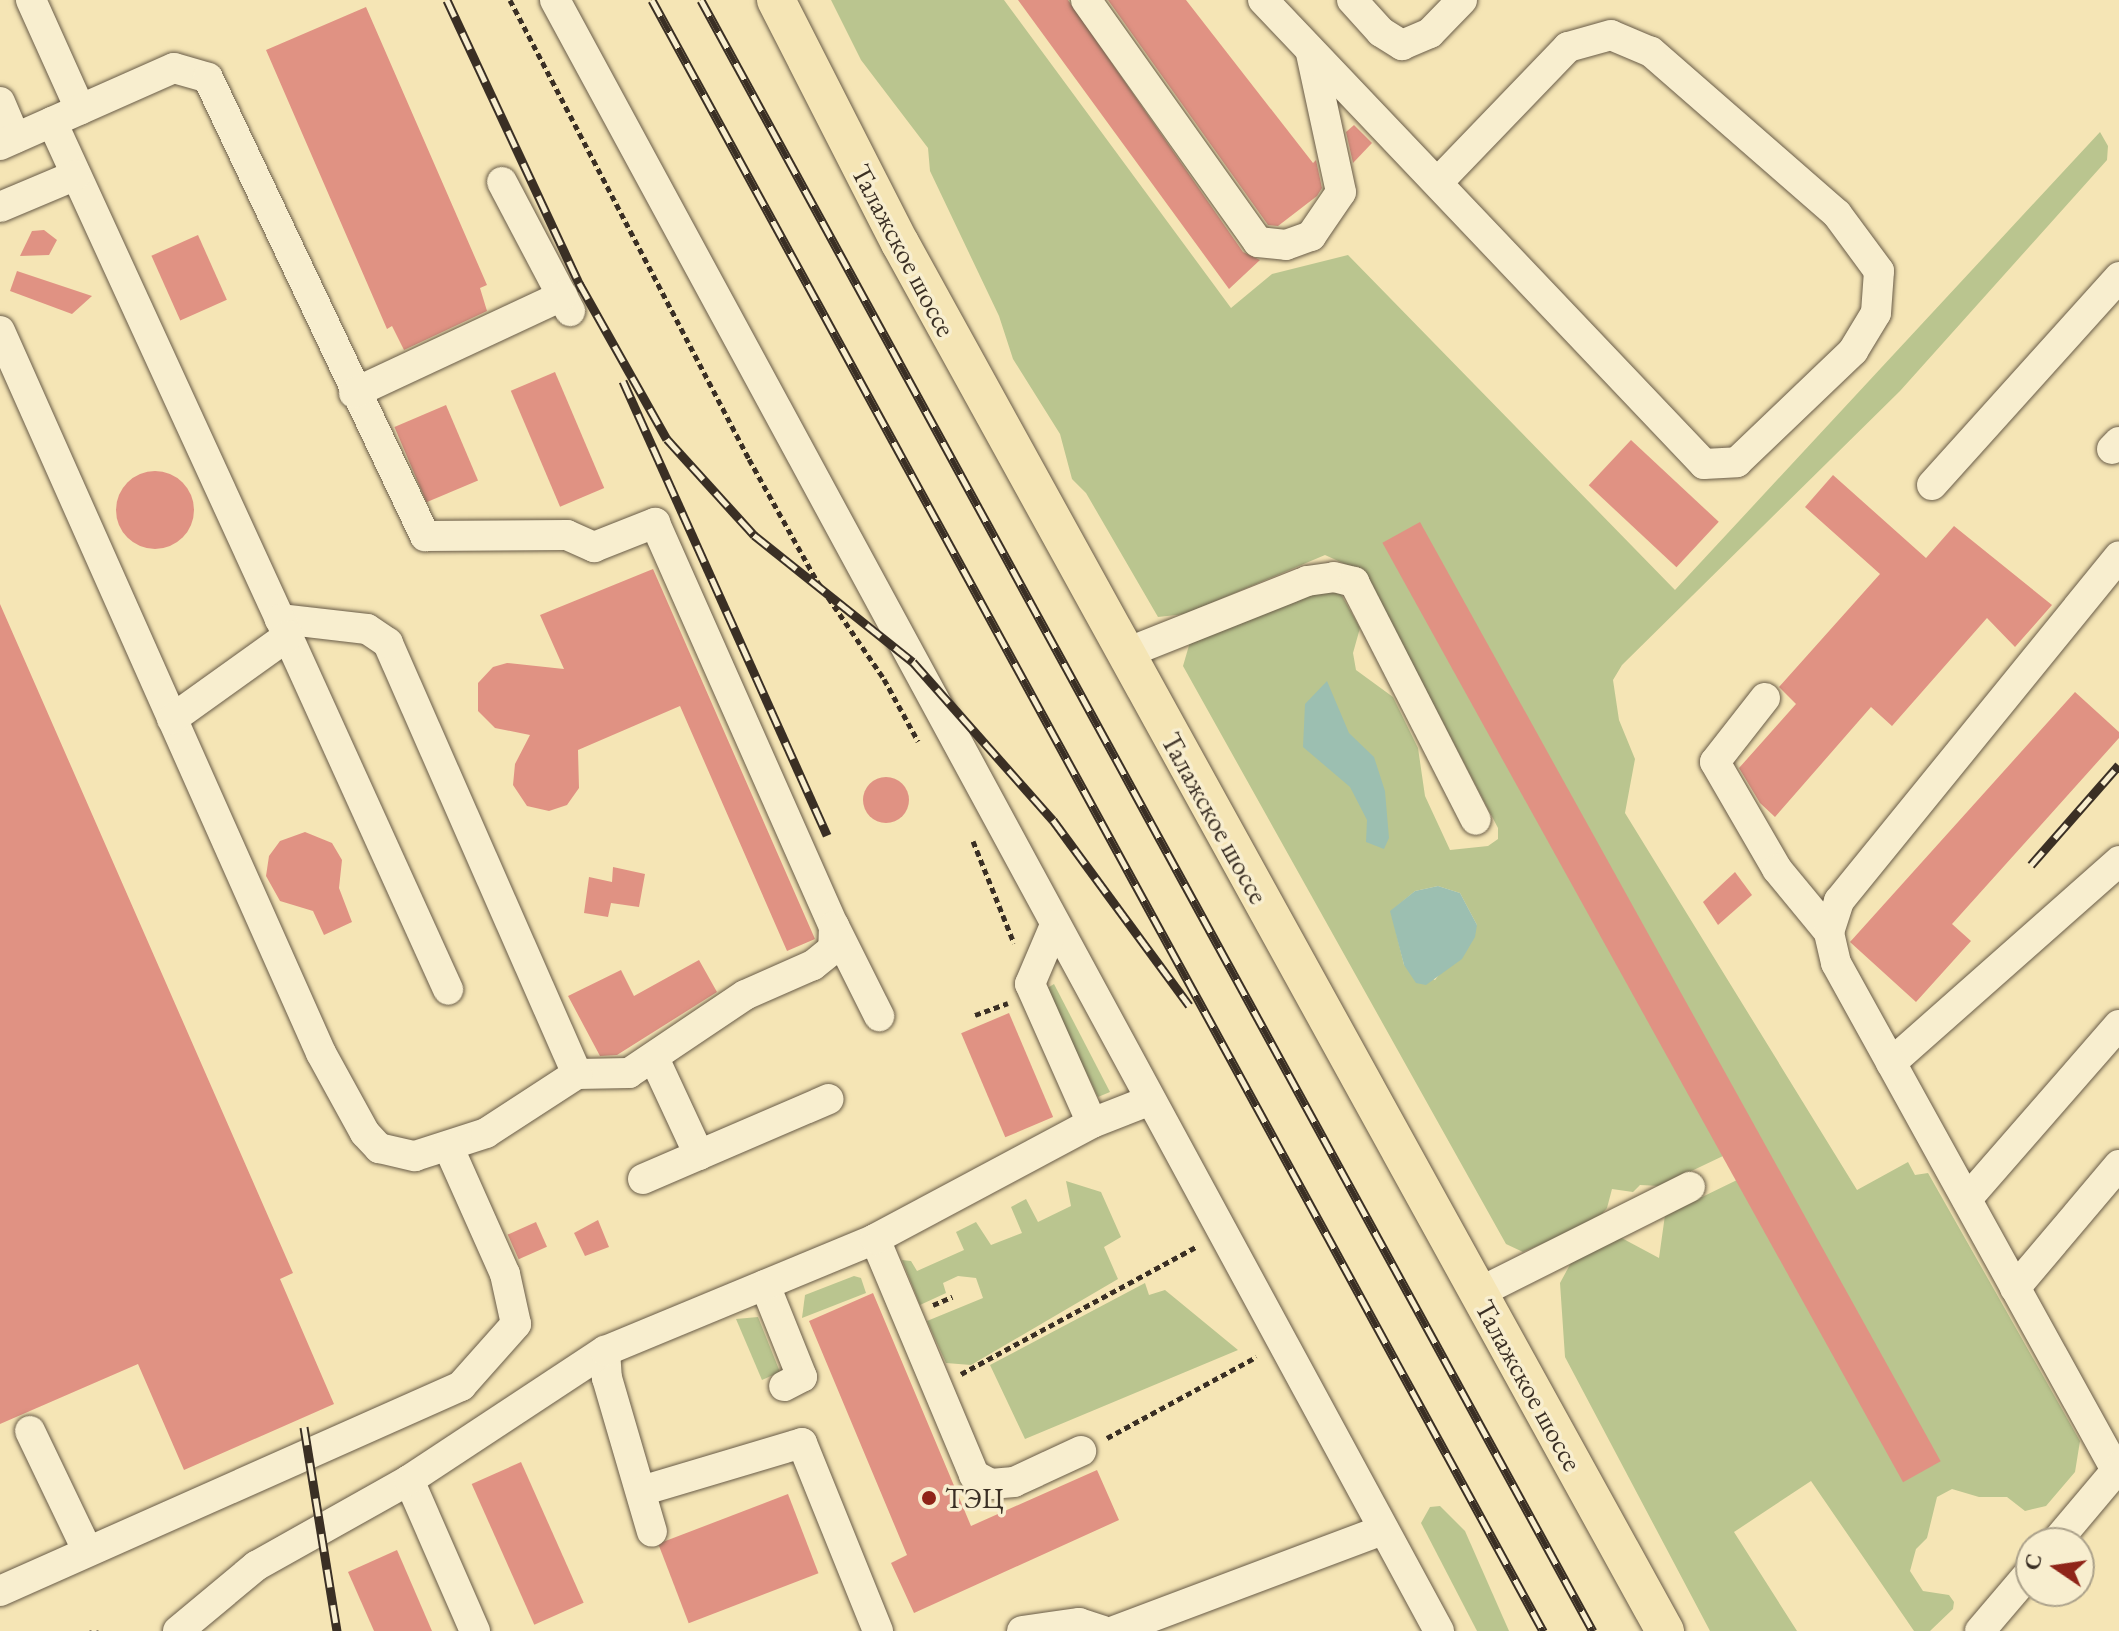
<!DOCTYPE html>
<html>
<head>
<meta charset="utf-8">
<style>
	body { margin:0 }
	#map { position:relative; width:2119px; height:1631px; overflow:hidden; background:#f5e5b5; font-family:"EB Garamond",serif }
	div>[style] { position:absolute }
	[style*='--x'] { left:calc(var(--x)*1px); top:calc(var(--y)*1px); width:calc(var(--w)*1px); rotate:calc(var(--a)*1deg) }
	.green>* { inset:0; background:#bac58f }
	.water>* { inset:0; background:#9cbfb1 }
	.building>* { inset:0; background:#e09283; transform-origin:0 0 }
	.round { border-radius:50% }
	.path>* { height:5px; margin-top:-2.5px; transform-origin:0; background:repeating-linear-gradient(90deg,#3a2f24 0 6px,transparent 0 10px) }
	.roads { filter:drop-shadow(0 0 2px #695c48) drop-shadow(0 0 2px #695c48) }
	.minor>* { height:30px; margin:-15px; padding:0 15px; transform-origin:15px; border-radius:15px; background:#f8eecf }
	.major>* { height:38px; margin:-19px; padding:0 19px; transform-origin:19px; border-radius:19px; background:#f5e5b5 }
	.rail>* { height:9px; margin-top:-4.5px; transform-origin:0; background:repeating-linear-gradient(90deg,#f8eecf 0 18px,#3a2f24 0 36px); box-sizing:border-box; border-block:2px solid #3a2f24 }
	.dots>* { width:22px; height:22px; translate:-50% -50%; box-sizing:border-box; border:4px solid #f8eecf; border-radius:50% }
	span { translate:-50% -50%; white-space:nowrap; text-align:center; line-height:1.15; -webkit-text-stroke:7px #f8eecf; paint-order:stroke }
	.street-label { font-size:28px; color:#3a2f24 }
	.poi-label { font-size:28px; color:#3a2f24 }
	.left { translate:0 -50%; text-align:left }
	.north { position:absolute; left:2015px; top:1527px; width:80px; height:80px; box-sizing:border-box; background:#f8eecf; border:2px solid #aca28b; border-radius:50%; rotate:283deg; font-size:22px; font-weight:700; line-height:32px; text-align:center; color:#3a2f24 }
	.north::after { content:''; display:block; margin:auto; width:28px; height:36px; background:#8f2418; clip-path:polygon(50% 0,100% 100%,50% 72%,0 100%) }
</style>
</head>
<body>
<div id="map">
	<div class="green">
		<div style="clip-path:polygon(evenodd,831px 0,1004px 0,1231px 308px,1272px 274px,1348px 255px,1675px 590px,2100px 132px,2108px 146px,2107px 160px,1900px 391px,1622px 665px,1613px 680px,1619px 720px,1635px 759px,1625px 813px,1857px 1190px,1908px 1162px,1915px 1175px,1928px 1173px,2080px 1441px,2075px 1472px,2046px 1506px,2025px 1511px,2007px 1497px,1979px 1497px,1952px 1489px,1937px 1497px,1927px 1538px,1916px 1549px,1910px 1571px,1923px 1591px,1949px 1595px,1954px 1602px,1953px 1609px,1930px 1631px,1914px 1631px,1811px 1481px,1734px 1532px,1797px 1631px,1710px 1631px,1565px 1357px,1560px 1283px,1573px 1259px,1616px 1235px,1659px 1258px,1665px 1215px,1737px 1180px,1723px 1156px,1660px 1186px,1640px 1185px,1633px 1192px,1612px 1189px,1607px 1208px,1596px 1221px,1523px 1252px,1506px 1244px,1183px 666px,1190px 642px,1311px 578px,1337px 587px,1360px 628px,1353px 653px,1356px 670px,1393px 697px,1418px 748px,1425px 796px,1450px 850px,1488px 846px,1498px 839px,1498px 828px,1365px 573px,1325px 555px,1185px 614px,1158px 617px,1086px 493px,1072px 479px,1060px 434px,1013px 359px,999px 316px,930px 171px,928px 148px,861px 60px,831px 0,1438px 886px,1460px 893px,1477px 925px,1435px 980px,1404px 965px,1391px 911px,1415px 891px,1438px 886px)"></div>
		<div style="clip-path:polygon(1054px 984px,1110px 1092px,1098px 1097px,1046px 989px)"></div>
		<div style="clip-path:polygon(1066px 1181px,1101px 1192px,1121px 1237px,1104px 1247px,1118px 1279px,971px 1365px,946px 1363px,927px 1321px,983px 1298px,976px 1278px,958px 1276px,943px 1283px,946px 1293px,920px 1305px,902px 1260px,911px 1261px,917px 1271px,964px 1250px,956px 1232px,976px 1222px,991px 1245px,1022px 1233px,1011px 1207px,1026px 1199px,1038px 1222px,1071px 1206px)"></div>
		<div style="clip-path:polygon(854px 1276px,861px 1278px,866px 1293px,802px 1318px,805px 1295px)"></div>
		<div style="clip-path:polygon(1145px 1283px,1149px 1295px,1165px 1290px,1238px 1350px,1025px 1439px,990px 1365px)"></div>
		<div style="clip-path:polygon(758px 1317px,780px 1372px,762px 1380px,736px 1319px)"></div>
		<div style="clip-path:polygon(1440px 1506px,1465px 1531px,1509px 1631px,1477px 1631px,1421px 1523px,1430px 1507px)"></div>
	</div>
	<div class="water">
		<div style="clip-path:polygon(1327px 681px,1349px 733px,1374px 757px,1385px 791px,1389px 838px,1384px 849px,1366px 842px,1367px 820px,1350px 787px,1303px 747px,1305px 704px)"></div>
		<div style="clip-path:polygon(1438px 886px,1460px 893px,1477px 925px,1475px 937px,1462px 959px,1426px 985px,1416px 983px,1404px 965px,1390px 911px,1415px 891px)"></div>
	</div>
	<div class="building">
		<div style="clip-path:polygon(1018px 0,1068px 0,1243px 252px,1260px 260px,1229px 289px)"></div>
		<div style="clip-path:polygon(1108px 0,1186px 0,1313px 163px,1316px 160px,1322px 188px,1317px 196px,1278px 226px,1268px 225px)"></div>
		<div style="clip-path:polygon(366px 7px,487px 285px,480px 288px,487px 311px,404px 350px,392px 326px,387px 329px,266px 50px)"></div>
		<div style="clip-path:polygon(1354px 125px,1372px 143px,1353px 163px,1346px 132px)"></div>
		<div style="clip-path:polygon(44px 230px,57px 240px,49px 255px,20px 256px,32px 231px)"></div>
		<div style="left:198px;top:235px;width:71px;height:51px;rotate:66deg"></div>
		<div style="clip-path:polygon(17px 271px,92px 296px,72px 314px,10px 291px)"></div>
		<div style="left:555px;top:372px;width:126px;height:48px;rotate:67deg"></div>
		<div style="left:446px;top:405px;width:82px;height:56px;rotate:67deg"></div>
		<div style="left:1631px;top:440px;width:120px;height:62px;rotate:43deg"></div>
		<div class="round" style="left:116px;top:471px;width:78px;height:78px"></div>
		<div style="clip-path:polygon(1833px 475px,1926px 558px,1954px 526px,2052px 605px,2015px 647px,1987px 618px,1892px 726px,1871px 707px,1775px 817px,1760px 803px,1739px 768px,1796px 704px,1779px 687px,1880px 574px,1805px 507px)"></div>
		<div style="left:1420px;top:522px;width:1074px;height:43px;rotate:61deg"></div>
		<div style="clip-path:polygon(653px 569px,815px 939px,787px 951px,680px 706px,578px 750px,579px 788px,567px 805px,549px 811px,527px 806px,513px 785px,515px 764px,530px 735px,495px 728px,478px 711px,478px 683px,493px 667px,507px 663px,564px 669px,540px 615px)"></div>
		<div style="clip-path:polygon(0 604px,293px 1273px,280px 1279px,334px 1404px,184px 1470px,138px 1364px,0 1424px)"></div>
		<div style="clip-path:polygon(2075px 692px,2119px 732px,2119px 738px,1952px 924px,1971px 941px,1916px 1002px,1850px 942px)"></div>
		<div class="round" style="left:863px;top:777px;width:46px;height:46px"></div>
		<div style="clip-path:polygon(305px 832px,332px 843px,342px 860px,339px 888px,352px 922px,324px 935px,313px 911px,280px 901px,266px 876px,269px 856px,280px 841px)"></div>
		<div style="clip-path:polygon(613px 867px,645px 874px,639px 907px,611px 903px,608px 917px,584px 913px,589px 877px,612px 882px)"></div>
		<div style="clip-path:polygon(1735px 872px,1752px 895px,1718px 925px,1703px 902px)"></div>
		<div style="clip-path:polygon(699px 960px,717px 992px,617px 1055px,600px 1056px,568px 996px,621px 970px,634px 996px)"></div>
		<div style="left:1009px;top:1013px;width:113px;height:52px;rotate:67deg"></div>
		<div style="clip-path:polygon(598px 1220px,609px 1247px,585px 1256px,574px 1233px)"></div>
		<div style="left:536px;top:1222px;width:27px;height:31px;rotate:66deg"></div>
		<div style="clip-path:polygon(873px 1293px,971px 1526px,1097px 1470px,1119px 1520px,914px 1613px,891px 1563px,907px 1555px,809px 1321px)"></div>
		<div style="left:521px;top:1462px;width:154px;height:54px;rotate:66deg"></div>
		<div style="left:788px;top:1494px;width:85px;height:139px;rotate:69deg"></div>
		<div style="clip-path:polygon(397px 1550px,432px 1631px,374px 1631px,348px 1572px)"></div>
	</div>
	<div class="path">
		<div style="--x:510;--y:0;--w:517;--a:62.49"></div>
		<div style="--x:749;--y:459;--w:140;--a:60.9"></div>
		<div style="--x:817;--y:581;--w:119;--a:55.6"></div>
		<div style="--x:884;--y:679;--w:71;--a:61.3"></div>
		<div style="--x:973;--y:841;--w:110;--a:68.1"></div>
		<div style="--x:975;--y:1015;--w:35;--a:-20"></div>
		<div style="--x:933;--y:1305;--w:21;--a:-23"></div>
		<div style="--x:961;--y:1374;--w:269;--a:-28.4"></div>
		<div style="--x:1107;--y:1438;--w:170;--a:-28.5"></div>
	</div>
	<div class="roads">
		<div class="minor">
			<div style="--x:31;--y:0;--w:120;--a:65.8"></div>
			<div style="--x:555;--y:0;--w:1855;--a:61.54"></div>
			<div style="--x:1086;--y:0;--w:297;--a:54.6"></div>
			<div style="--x:1258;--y:242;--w:28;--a:6"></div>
			<div style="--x:1286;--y:245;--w:27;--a:-20"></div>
			<div style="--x:1311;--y:236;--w:53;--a:-55.7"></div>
			<div style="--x:1341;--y:192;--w:142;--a:-102.2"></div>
			<div style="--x:1263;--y:0;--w:640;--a:46.46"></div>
			<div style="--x:1704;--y:464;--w:33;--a:-3"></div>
			<div style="--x:1737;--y:462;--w:161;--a:-43.7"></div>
			<div style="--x:1853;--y:351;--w:44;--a:-58.8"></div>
			<div style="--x:1876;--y:313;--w:42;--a:-85.9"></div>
			<div style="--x:1879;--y:271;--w:71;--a:-126.4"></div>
			<div style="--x:1837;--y:214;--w:247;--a:-138.9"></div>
			<div style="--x:1651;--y:52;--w:43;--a:-157"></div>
			<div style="--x:1611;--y:35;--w:45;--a:164.4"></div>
			<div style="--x:1568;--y:47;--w:187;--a:133.9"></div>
			<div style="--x:1352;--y:0;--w:43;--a:47.8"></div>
			<div style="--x:1381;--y:32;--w:25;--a:32"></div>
			<div style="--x:1402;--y:45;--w:30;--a:-23"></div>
			<div style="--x:1430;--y:33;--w:46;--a:-45.9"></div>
			<div style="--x:0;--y:102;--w:39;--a:67"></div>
			<div style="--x:0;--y:145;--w:190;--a:-23.9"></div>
			<div style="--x:174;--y:68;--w:35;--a:16"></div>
			<div style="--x:208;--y:78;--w:507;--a:64.65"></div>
			<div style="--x:425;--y:536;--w:142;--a:-0.4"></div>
			<div style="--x:567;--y:535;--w:30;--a:24"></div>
			<div style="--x:594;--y:547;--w:66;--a:-21.5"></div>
			<div style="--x:655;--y:523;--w:441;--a:66.1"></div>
			<div style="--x:834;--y:926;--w:23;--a:92"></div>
			<div style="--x:833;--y:949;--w:26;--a:141"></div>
			<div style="--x:813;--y:965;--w:74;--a:156.2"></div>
			<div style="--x:745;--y:995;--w:140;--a:146.1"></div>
			<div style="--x:629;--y:1073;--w:52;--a:178.9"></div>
			<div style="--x:577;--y:1074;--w:471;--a:-113.7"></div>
			<div style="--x:388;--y:643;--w:25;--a:-146"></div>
			<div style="--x:367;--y:629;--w:88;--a:-173.4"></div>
			<div style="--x:280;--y:619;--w:547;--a:-114.64"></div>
			<div style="--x:502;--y:182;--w:146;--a:62.2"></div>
			<div style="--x:0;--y:207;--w:82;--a:-22.8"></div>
			<div style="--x:0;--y:331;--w:790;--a:66.03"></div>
			<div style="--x:321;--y:1053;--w:91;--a:61.2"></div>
			<div style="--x:365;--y:1133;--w:21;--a:47"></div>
			<div style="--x:379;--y:1148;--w:37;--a:13"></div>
			<div style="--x:415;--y:1156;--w:75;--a:-17.9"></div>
			<div style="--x:486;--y:1133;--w:108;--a:-33"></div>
			<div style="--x:354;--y:393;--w:230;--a:-25"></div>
			<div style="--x:2112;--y:449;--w:10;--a:-45"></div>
			<div style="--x:1932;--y:485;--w:280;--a:-48"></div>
			<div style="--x:280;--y:619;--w:407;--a:65.6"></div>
			<div style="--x:1124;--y:654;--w:197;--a:-21.7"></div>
			<div style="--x:1307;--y:581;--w:27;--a:-8"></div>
			<div style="--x:1334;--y:577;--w:21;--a:14"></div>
			<div style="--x:1354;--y:582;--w:267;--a:62.9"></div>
			<div style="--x:1765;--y:698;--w:81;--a:128"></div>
			<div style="--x:1715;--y:762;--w:124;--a:59.9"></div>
			<div style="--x:1777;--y:869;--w:82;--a:50.5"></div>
			<div style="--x:172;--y:719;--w:143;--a:-35.6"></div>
			<div style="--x:1055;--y:925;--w:64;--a:113"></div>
			<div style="--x:1030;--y:984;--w:152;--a:66"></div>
			<div style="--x:834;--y:926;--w:101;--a:63.4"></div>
			<div style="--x:654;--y:1058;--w:107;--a:65.1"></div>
			<div style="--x:1891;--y:1063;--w:305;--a:-41.5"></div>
			<div style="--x:643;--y:1179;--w:202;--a:-23.3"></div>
			<div style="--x:1967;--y:1199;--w:231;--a:-48.9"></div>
			<div style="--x:875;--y:1239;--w:256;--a:67.2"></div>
			<div style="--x:974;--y:1475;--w:19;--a:28"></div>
			<div style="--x:991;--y:1484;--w:23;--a:-5"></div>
			<div style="--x:1014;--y:1482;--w:74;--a:-24.8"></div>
			<div style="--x:765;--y:1285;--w:99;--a:68.1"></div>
			<div style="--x:802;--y:1377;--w:20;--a:153"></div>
			<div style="--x:2015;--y:1288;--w:161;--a:-49.8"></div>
			<div style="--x:1478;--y:1293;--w:237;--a:-26.6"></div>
			<div style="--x:605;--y:1351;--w:27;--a:86"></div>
			<div style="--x:607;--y:1378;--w:160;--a:73.7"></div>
			<div style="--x:30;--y:1431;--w:132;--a:64.4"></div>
			<div style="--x:2116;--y:1470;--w:579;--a:-118.91"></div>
			<div style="--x:1836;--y:963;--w:32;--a:-103"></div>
			<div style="--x:1829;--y:932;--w:33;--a:-72"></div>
			<div style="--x:1839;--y:901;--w:444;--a:-50.9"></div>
			<div style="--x:409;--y:1480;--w:165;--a:66.4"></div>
			<div style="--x:641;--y:1491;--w:168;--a:-16.6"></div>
			<div style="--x:802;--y:1443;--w:203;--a:68"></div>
			<div style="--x:2055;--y:1543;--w:99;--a:-49.9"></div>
			<div style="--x:0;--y:1591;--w:505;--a:-23.97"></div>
			<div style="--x:461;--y:1386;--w:83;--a:-48.4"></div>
			<div style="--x:516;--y:1324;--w:51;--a:-102.4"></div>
			<div style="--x:505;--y:1274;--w:140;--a:-114"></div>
			<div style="--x:178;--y:1631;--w:102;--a:-39.8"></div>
			<div style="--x:256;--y:1566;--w:176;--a:-29.3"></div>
			<div style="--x:409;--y:1480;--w:235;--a:-33.4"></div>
			<div style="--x:605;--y:1351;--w:292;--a:-22.5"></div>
			<div style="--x:875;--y:1239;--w:246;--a:-28.1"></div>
			<div style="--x:1092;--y:1123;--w:63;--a:-21.3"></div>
			<div style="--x:1022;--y:1631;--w:58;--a:-8"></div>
			<div style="--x:1079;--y:1623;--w:25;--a:18"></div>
			<div style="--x:1114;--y:1631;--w:287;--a:-20.6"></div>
			<div style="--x:1980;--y:1631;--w:79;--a:-49.6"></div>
		</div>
		<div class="major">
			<div style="--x:776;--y:0;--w:273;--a:63"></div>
			<div style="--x:900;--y:243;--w:1585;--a:61.14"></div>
		</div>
	</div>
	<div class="rail">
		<div style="--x:447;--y:0;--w:320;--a:65"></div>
		<div style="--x:652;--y:0;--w:1859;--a:61.35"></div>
		<div style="--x:701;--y:0;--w:1859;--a:61.33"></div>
		<div style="--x:579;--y:283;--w:179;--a:60.6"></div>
		<div style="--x:667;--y:439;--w:130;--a:47.8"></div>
		<div style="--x:754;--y:535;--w:203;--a:38.6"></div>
		<div style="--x:913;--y:662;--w:211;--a:48.5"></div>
		<div style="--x:1053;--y:820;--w:230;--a:53.7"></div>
		<div style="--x:623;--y:381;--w:498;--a:65.8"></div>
		<div style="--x:2031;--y:865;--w:133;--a:-48.7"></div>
		<div style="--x:304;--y:1427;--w:207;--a:80.8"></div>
		<div style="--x:94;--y:1630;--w:1;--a:90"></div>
	</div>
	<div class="dots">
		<div style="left:929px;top:1498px;background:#8f2418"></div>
	</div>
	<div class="street-label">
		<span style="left:904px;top:250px;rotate:62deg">Талажское шоссе</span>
		<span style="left:1215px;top:818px;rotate:61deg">Талажское шоссе</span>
		<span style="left:1529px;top:1385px;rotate:61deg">Талажское шоссе</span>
	</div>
	<div class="poi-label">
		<span class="left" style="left:945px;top:1498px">ТЭЦ</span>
	</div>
	<div class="north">С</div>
</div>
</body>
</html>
